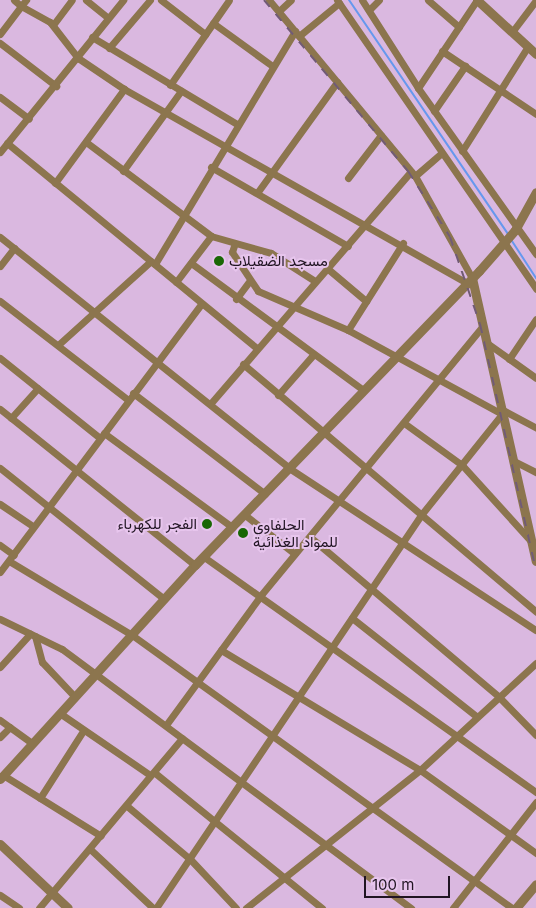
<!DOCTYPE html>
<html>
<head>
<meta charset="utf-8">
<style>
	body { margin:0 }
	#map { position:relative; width:536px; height:908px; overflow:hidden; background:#dab8e0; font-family:Inter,Vazirmatn,sans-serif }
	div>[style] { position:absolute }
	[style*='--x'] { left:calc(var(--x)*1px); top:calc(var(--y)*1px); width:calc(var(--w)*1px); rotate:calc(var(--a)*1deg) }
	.stream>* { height:2px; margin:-1px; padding:0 1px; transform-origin:1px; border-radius:1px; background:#6698ee }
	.minor>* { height:7px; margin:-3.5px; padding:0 3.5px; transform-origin:3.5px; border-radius:3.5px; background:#8c754e }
	.tertiary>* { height:9px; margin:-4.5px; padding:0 4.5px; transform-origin:4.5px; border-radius:4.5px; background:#8c754e }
	.rail>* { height:2px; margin-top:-1px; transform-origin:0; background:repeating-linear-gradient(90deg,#715b75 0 9px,transparent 0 18px) }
	.dots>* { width:14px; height:14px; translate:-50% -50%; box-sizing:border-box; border:2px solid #e7c5ed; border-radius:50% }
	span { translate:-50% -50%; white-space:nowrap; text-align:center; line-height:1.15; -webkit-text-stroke:4px #e7c5ed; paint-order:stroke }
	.poi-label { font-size:15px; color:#201422 }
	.left { translate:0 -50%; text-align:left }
	.right { translate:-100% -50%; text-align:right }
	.scale { position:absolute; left:364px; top:876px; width:86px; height:22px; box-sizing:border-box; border:2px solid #201422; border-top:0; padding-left:6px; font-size:15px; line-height:18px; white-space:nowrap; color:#201422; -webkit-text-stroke:4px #e7c5ed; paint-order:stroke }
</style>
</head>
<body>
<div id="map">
	<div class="stream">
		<div style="--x:349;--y:0;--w:283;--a:55.8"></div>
		<div style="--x:510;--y:238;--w:48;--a:57"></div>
	</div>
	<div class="minor">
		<div style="--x:14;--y:0;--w:9;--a:41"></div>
		<div style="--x:21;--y:6;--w:8;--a:-50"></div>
		<div style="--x:86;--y:0;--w:28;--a:39"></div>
		<div style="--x:161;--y:0;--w:56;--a:37.7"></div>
		<div style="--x:269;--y:0;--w:229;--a:50.3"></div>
		<div style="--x:415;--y:176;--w:117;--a:60.8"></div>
		<div style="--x:337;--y:0;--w:351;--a:55.4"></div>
		<div style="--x:362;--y:0;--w:104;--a:57.5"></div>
		<div style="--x:418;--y:88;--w:204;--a:54.6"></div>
		<div style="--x:428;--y:0;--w:41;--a:41.1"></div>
		<div style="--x:369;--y:10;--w:14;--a:-45"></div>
		<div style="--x:279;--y:11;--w:16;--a:-43"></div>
		<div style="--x:213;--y:23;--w:72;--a:35.9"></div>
		<div style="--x:53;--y:25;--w:31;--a:-53"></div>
		<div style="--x:512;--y:32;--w:40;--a:-53"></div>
		<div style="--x:0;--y:34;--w:35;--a:-53"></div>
		<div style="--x:21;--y:6;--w:33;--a:29"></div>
		<div style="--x:50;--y:22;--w:46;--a:52.1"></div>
		<div style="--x:78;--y:58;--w:55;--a:34"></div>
		<div style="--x:124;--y:89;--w:394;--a:29.5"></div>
		<div style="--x:299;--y:36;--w:52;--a:-39.5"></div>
		<div style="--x:92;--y:37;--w:169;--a:31"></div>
		<div style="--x:0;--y:43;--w:71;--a:37.5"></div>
		<div style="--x:109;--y:48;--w:63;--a:-49.5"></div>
		<div style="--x:442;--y:51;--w:113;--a:33.8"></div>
		<div style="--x:170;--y:85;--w:103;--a:-55.2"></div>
		<div style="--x:418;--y:88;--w:106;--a:-56.2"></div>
		<div style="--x:0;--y:97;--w:36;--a:37"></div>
		<div style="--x:434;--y:111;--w:55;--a:-55.4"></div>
		<div style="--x:86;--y:142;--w:156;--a:36.9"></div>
		<div style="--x:211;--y:236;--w:62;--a:15.8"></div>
		<div style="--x:271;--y:253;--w:52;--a:32.5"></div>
		<div style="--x:7;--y:143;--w:323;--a:39.4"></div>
		<div style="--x:462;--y:151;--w:124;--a:-57.8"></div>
		<div style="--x:0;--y:152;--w:196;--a:-51"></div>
		<div style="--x:211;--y:167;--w:158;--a:30"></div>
		<div style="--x:123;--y:171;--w:99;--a:-54.1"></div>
		<div style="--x:415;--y:176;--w:35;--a:-41"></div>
		<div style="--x:348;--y:178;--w:54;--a:-52.5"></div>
		<div style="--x:55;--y:183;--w:117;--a:-53.7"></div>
		<div style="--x:257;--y:193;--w:137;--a:-54.2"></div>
		<div style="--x:0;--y:237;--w:370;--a:38.6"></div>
		<div style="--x:289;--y:468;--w:295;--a:33.3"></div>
		<div style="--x:191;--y:263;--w:214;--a:36.4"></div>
		<div style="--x:155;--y:264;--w:272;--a:-59"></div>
		<div style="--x:0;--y:266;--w:23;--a:-52"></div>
		<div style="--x:328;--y:269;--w:50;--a:40.1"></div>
		<div style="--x:176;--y:282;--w:58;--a:-52.7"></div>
		<div style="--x:236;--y:299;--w:21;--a:-53"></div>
		<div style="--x:0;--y:301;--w:162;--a:37.7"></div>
		<div style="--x:348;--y:330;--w:103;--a:-57.7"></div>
		<div style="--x:487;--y:343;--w:60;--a:35.5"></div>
		<div style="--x:58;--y:345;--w:125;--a:-42.1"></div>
		<div style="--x:0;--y:358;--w:128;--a:38.7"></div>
		<div style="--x:509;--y:359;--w:48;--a:-56"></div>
		<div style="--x:243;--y:364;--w:384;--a:40.2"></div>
		<div style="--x:133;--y:393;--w:166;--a:37.4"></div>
		<div style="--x:278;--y:395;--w:53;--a:-48.8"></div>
		<div style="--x:211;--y:403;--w:306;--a:-49.2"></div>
		<div style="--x:0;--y:409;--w:250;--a:38.7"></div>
		<div style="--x:501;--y:409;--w:40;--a:28"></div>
		<div style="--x:11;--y:418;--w:40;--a:-48"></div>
		<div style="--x:404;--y:423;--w:72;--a:35.9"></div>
		<div style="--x:462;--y:465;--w:103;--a:47.8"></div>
		<div style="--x:104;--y:433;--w:159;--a:36.3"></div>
		<div style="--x:514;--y:461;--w:25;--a:27"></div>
		<div style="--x:0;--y:468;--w:210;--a:38.6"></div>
		<div style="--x:0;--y:504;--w:40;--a:34"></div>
		<div style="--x:245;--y:515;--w:63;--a:38"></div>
		<div style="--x:310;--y:537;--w:248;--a:40.2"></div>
		<div style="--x:499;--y:697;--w:53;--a:45.8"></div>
		<div style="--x:0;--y:545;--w:17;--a:36"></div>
		<div style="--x:204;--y:557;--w:407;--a:35.3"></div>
		<div style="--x:9;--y:561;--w:144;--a:31"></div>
		<div style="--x:132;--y:635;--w:468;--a:35.7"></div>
		<div style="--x:0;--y:572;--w:335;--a:-53.1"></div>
		<div style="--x:352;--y:618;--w:158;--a:38.3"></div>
		<div style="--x:0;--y:619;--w:69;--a:25.8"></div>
		<div style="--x:62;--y:649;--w:435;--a:36.6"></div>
		<div style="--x:35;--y:636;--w:27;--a:75"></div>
		<div style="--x:42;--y:662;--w:48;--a:46.7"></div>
		<div style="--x:221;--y:650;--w:232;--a:31.1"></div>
		<div style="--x:420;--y:770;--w:143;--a:35.6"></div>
		<div style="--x:0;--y:667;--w:45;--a:-47.7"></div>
		<div style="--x:61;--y:714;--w:108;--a:34.4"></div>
		<div style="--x:0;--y:720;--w:39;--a:36"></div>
		<div style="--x:166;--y:725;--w:161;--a:-53.8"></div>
		<div style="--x:261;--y:595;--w:349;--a:-50.5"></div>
		<div style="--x:0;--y:737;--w:14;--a:-45"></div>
		<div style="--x:155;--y:773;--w:215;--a:39"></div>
		<div style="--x:3;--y:775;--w:115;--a:31.9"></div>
		<div style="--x:40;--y:798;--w:80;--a:-57.3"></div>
		<div style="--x:127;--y:806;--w:82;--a:40.1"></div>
		<div style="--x:190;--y:859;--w:67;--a:46.8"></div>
		<div style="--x:90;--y:849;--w:86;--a:43.1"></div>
		<div style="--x:0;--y:895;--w:23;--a:34"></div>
		<div style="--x:39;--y:908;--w:222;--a:-49.9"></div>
		<div style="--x:156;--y:908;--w:474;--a:-56"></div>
		<div style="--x:421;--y:515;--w:129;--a:-51.3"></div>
		<div style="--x:502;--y:414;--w:175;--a:-151.4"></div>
		<div style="--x:348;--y:330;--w:98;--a:-156.6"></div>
		<div style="--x:258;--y:291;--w:47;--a:-123.7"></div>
		<div style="--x:232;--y:252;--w:9;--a:-72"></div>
		<div style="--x:246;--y:908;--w:222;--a:-38.4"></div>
		<div style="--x:420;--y:770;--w:158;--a:-42.7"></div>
		<div style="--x:453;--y:908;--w:135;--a:-51.9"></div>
	</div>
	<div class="tertiary">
		<div style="--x:477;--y:0;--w:80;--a:42.5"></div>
		<div style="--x:472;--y:278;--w:290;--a:77.3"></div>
		<div style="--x:0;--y:779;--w:290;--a:-47.7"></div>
		<div style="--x:195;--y:565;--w:409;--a:-46"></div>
		<div style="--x:479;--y:271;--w:55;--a:-48.7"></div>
		<div style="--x:515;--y:230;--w:43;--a:-61.1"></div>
		<div style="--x:0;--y:844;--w:93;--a:43.3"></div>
		<div style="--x:516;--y:908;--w:31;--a:-50"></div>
	</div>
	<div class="rail">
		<div style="--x:264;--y:0;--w:224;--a:49.9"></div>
		<div style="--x:408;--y:171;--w:78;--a:57.5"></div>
		<div style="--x:450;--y:237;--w:92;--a:71"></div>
		<div style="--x:480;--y:324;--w:252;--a:77.2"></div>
	</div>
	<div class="dots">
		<div style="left:219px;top:261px;background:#196705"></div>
		<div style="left:207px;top:524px;background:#196705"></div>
		<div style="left:243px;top:533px;background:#196705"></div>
	</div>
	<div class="poi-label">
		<span class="left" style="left:229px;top:261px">مسجد الضقيلاب</span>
		<span class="right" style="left:197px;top:524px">الفجر للكهرباء</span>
		<span class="left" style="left:253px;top:533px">الحلفاوي<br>للمواد الغذائية</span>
	</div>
	<div class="scale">100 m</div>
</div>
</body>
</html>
